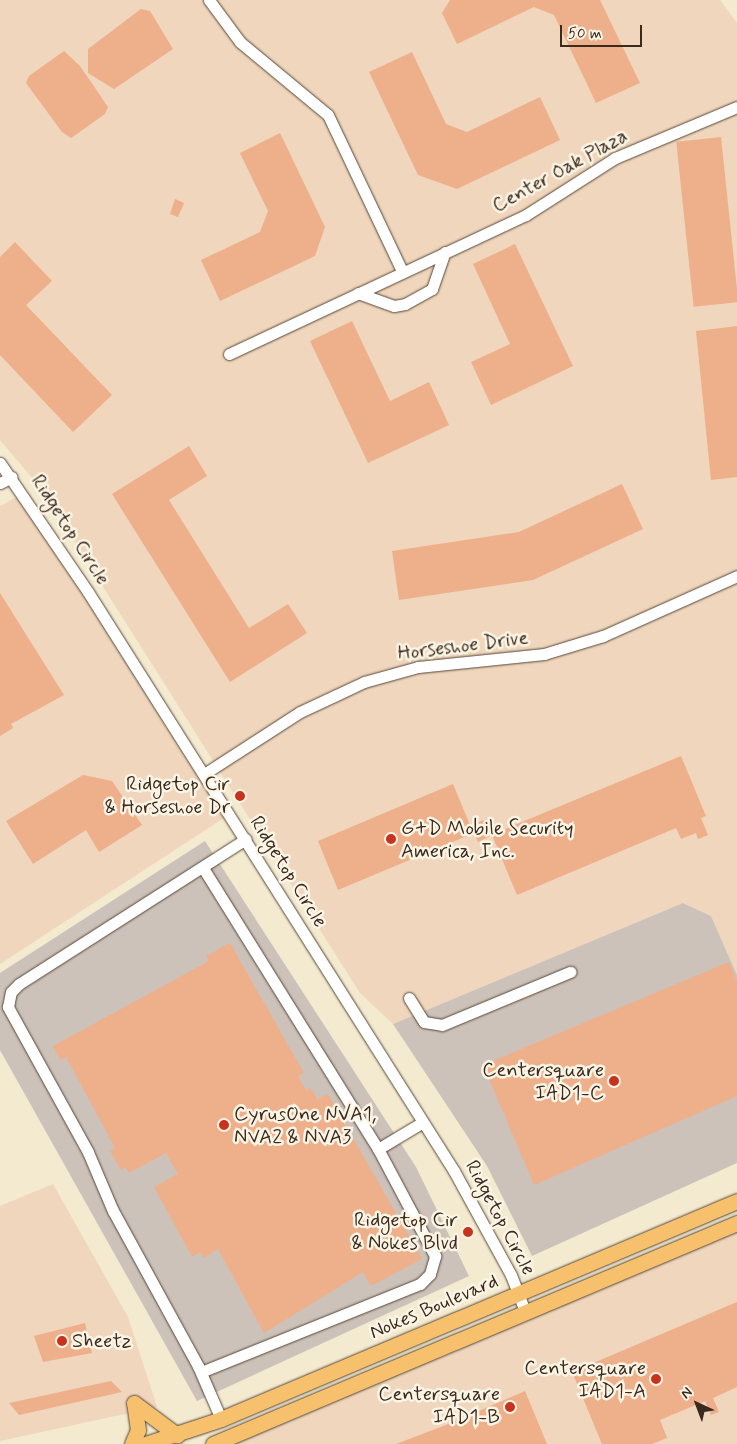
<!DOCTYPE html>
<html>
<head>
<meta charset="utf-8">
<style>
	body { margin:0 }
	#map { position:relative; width:737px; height:1444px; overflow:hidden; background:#f3ead0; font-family:Mynerve,sans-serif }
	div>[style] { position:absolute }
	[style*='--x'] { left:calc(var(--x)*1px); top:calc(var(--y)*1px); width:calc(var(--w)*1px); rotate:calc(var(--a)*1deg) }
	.built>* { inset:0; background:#efd6bc }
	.industrial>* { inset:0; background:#cdc2b9 }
	.building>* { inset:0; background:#eeaf8b; transform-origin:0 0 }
	.roads { filter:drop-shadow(0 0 1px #574739) drop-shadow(0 0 1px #574739) }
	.minor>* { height:11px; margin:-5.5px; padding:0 5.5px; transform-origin:5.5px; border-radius:5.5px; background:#fff }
	.major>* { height:15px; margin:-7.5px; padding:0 7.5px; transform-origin:7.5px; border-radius:7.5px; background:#f7c06c }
	.dots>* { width:14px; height:14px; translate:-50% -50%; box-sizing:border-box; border:2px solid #fcf5e5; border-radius:50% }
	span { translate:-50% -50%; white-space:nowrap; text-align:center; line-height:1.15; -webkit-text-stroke:5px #fcf5e5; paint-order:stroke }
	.street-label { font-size:20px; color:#3b2a1e }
	.poi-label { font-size:20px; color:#3b2a1e }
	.right { translate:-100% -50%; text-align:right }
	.left { translate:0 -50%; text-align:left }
	.north { position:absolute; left:672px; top:1379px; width:50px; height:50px; -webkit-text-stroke:4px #fcf5e5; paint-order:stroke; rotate:317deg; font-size:14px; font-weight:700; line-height:20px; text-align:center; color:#3b2a1e }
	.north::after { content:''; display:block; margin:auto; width:18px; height:22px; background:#3b2a1e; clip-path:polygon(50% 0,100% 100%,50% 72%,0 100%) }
	.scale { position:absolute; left:560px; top:25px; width:82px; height:22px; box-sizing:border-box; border:2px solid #3b2a1e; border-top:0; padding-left:6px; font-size:15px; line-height:18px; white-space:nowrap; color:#3b2a1e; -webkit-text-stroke:4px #fcf5e5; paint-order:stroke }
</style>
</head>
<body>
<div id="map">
	<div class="built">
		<div style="clip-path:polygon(0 0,720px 0,737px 23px,737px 975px,711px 916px,683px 903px,393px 1024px,360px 993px,40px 487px,0 440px)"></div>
		<div style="clip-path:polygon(24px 493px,230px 814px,0 964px,0 506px)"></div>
		<div style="clip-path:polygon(53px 1184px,128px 1317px,157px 1407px,0 1441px,0 1206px)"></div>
		<div style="clip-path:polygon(737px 1223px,737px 1444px,213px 1444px)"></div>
	</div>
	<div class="industrial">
		<div style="clip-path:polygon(205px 841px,416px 1167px,469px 1276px,197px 1401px,0 1050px,0 973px)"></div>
		<div style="clip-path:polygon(683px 903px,711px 916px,737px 975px,737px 1163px,532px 1256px,487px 1166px,393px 1024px)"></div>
	</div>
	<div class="building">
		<div style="clip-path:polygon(450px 0,600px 0,640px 83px,596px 103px,554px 15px,534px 7px,457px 44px,442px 13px)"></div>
		<div style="clip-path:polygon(141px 9px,150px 11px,173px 49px,114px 89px,88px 73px,88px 49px)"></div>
		<div style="clip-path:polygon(64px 51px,80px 66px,108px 107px,105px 114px,71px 138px,62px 132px,26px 83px,29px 76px)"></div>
		<div style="clip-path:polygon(412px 52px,446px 124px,467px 132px,540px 97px,560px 140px,457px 189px,418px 175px,369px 72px)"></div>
		<div style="clip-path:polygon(280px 133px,325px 227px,315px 256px,220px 301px,201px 260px,260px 232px,268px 211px,240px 153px)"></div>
		<div style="left:721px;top:137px;width:166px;height:45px;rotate:84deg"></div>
		<div style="clip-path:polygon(175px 199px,184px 203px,178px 217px,170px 214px)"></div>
		<div style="clip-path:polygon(15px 242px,52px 281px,26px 305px,112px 395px,73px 432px,0 355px,0 257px)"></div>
		<div style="clip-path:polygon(515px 244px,573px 366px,491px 405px,471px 362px,510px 344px,473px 264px)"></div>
		<div style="clip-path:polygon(352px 321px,390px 401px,429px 382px,449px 425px,368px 463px,310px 341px)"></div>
		<div style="clip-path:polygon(737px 326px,737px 477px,711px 480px,696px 331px)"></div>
		<div style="clip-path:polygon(189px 446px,207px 476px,169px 500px,249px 628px,288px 604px,307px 633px,230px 682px,112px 494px)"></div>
		<div style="clip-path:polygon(622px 484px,643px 529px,533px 580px,399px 600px,392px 551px,519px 532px)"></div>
		<div style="clip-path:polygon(0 593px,64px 695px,11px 724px,13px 728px,0 736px)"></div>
		<div style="clip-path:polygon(681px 756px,706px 816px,701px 818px,708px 835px,698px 839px,696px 833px,681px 839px,676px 828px,517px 895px,492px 835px,478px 842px,474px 833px,338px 890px,318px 841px,453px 784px,470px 825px,492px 817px,498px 832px)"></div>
		<div style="clip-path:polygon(83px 775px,112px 781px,142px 825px,99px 852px,86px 830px,33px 864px,6px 821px)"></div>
		<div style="clip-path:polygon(230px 943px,304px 1073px,298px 1076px,306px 1090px,311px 1088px,317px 1099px,328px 1094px,422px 1259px,371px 1286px,363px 1272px,264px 1333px,218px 1249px,203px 1258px,200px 1252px,192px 1257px,154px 1187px,178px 1174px,166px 1153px,129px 1173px,126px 1167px,121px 1170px,110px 1151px,115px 1148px,66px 1057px,60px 1060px,53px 1046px,209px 961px,206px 956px)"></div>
		<div style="clip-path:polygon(729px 962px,737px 982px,737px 1096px,534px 1185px,483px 1065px)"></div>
		<div style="clip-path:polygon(737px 1302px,737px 1387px,713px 1398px,719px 1412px,711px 1415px,705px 1401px,660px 1420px,667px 1438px,652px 1444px,602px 1444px,572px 1372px)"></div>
		<div style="clip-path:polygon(85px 1323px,92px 1353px,43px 1362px,34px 1336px)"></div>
		<div style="clip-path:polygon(111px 1381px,122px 1392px,19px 1415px,9px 1403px)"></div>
		<div style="clip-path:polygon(525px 1391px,547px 1444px,396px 1444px,446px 1425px)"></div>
	</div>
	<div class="roads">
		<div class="minor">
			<div style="--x:209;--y:0;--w:52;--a:53.6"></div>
			<div style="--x:240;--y:42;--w:114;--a:39.7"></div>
			<div style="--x:328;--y:115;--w:173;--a:64.6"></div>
			<div style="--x:358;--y:293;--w:38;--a:20"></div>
			<div style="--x:394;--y:306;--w:11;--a:-10"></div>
			<div style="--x:405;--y:304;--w:31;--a:-29"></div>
			<div style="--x:432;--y:289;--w:39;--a:-71"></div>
			<div style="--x:229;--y:354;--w:328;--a:-25.1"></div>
			<div style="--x:526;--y:215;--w:106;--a:-32.6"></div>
			<div style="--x:615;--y:158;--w:132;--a:-22.7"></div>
			<div style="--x:0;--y:463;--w:156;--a:55.7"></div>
			<div style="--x:88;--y:592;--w:685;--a:57.7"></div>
			<div style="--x:454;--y:1171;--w:119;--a:61.3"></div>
			<div style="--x:511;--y:1275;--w:40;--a:69"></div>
			<div style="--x:0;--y:483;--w:13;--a:-27"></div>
			<div style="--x:204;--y:774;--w:114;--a:-32.9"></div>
			<div style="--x:300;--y:712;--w:71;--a:-25.1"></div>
			<div style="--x:364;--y:682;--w:56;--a:-15.5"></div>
			<div style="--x:418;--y:667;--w:127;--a:-5.9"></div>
			<div style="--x:544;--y:654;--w:62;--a:-17"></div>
			<div style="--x:603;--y:636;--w:147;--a:-24.1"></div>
			<div style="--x:409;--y:998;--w:28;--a:58"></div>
			<div style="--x:424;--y:1022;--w:18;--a:9"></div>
			<div style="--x:442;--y:1025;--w:139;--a:-22.5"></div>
			<div style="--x:378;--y:1149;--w:52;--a:-31"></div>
			<div style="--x:201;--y:1372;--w:236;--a:-21.9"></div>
			<div style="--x:420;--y:1284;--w:14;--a:-45"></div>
			<div style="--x:430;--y:1274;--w:19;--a:-74"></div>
			<div style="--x:435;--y:1256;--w:121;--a:-118"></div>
			<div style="--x:378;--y:1149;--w:331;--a:-121.9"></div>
			<div style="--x:221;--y:1419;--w:58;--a:-113.5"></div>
			<div style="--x:198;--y:1366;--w:177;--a:-118.7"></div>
			<div style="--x:113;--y:1211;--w:64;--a:-113"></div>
			<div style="--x:88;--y:1152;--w:166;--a:-118.9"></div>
			<div style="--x:8;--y:1007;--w:15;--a:-79"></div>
			<div style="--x:11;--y:992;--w:11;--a:-45"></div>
			<div style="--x:19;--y:984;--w:269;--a:-32.6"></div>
		</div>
		<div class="major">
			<div style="--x:134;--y:1403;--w:54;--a:36.7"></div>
			<div style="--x:132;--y:1444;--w:15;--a:-67"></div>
			<div style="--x:138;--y:1430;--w:27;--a:-98"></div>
			<div style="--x:145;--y:1444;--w:80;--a:-18.2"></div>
			<div style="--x:221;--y:1419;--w:560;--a:-22.9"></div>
			<div style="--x:213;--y:1444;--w:569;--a:-22.87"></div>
		</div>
	</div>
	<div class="dots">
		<div style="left:240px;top:796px;background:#c8321e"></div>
		<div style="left:391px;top:839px;background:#c8321e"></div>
		<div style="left:614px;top:1081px;background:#c8321e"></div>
		<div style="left:224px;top:1125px;background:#c8321e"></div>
		<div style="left:468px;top:1232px;background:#c8321e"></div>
		<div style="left:62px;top:1341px;background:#c8321e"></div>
		<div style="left:656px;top:1379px;background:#c8321e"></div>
		<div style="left:510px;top:1407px;background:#c8321e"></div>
	</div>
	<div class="street-label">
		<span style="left:560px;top:171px;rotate:-29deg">Center Oak Plaza</span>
		<span style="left:70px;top:530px;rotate:57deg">Ridgetop Circle</span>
		<span style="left:463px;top:646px;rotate:-7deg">Horseshoe Drive</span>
		<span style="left:288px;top:872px;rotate:58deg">Ridgetop Circle</span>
		<span style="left:500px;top:1218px;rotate:62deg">Ridgetop Circle</span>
		<span style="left:434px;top:1307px;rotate:-23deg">Nokes Boulevard</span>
	</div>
	<div class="poi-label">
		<span class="right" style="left:230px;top:796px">Ridgetop Cir<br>&amp; Horseshoe Dr</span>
		<span class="left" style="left:401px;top:840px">G+D Mobile Security<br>America, Inc.</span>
		<span class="right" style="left:604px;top:1082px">Centersquare<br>IAD1-C</span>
		<span class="left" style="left:234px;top:1126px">CyrusOne NVA1,<br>NVA2 &amp; NVA3</span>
		<span class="right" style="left:458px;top:1232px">Ridgetop Cir<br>&amp; Nokes Blvd</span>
		<span class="left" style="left:72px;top:1341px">Sheetz</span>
		<span class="right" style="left:646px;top:1380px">Centersquare<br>IAD1-A</span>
		<span class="right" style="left:500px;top:1406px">Centersquare<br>IAD1-B</span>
	</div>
	<div class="north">N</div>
	<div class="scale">50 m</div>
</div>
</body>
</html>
